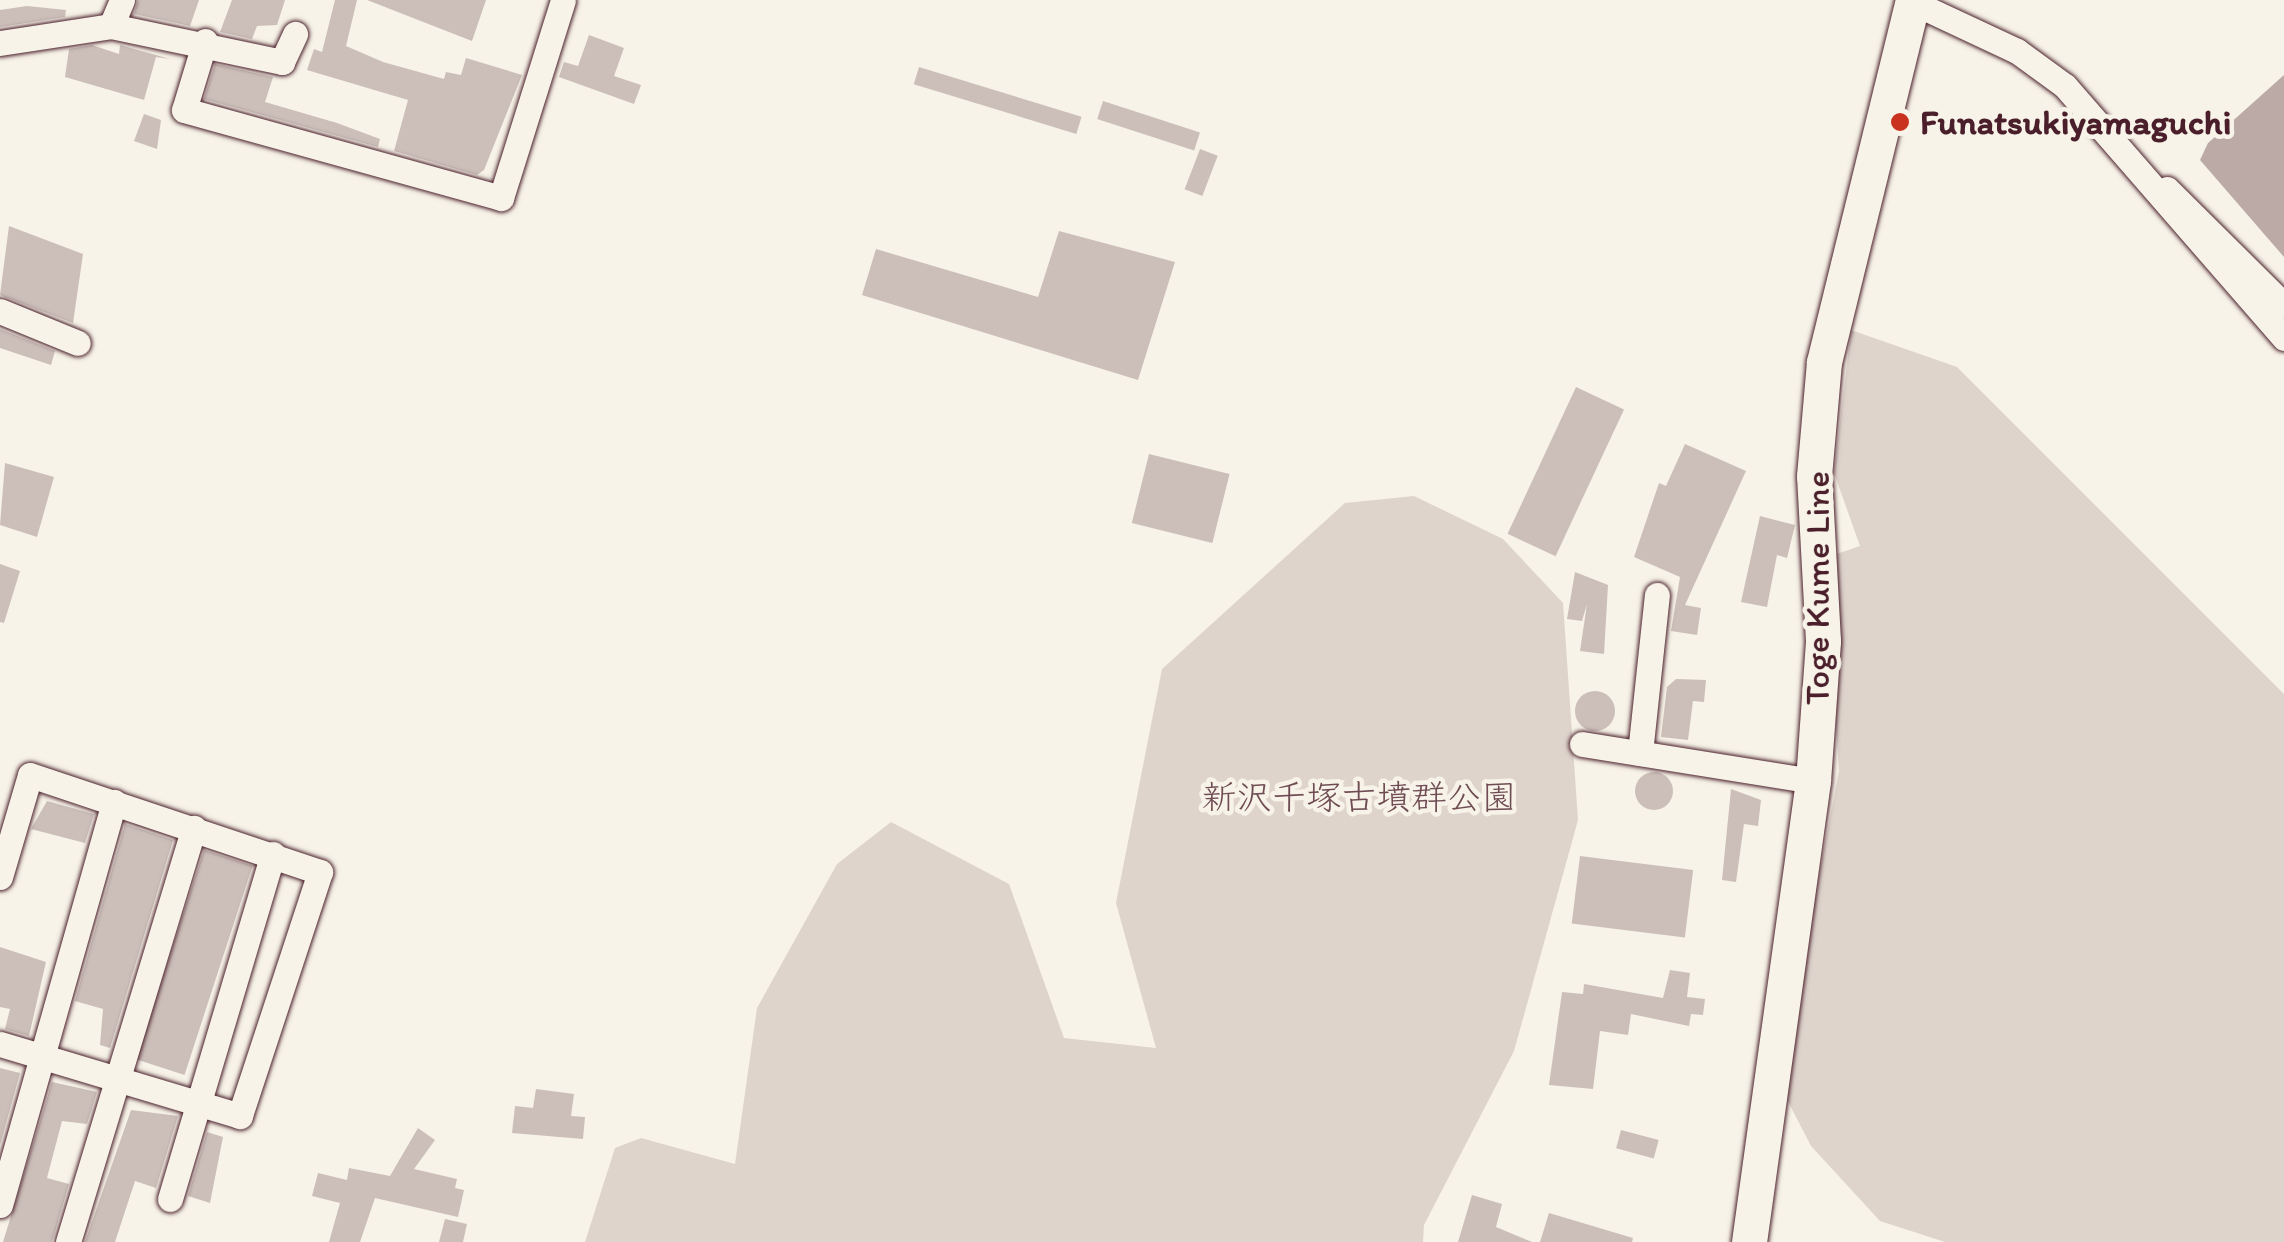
<!DOCTYPE html>
<html>
<head>
<meta charset="utf-8">
<style>
	body { margin:0 }
	#map { position:relative; width:2284px; height:1242px; overflow:hidden; background:#f7f3e8; font-family:Itim,"Klee One",sans-serif }
	div>[style] { position:absolute }
	[style*='--x'] { left:calc(var(--x)*1px); top:calc(var(--y)*1px); width:calc(var(--w)*1px); rotate:calc(var(--a)*1deg) }
	.green>* { inset:0; background:#ded4cc }
	.water>* { inset:0; background:#bcaaa7 }
	.building>* { inset:0; background:#ccbfb9; transform-origin:0 0 }
	.round { border-radius:50% }
	.roads { filter:drop-shadow(0 0 2px #4a1f2b) drop-shadow(0 0 2px #4a1f2b) }
	.street>* { height:25px; margin:-12.5px; padding:0 12.5px; transform-origin:12.5px; border-radius:12.5px; background:#f7f3e8 }
	.secondary>* { height:35px; margin:-17.5px; padding:0 17.5px; transform-origin:17.5px; border-radius:17.5px; background:#f7f3e8 }
	.dots>* { width:28px; height:28px; translate:-50% -50%; box-sizing:border-box; border:5px solid #f7f3e8; border-radius:50% }
	span { translate:-50% -50%; white-space:nowrap; text-align:center; line-height:1.15; -webkit-text-stroke:9px #f7f3e8; paint-order:stroke }
	.poi-label { font-size:35px; color:#4a1f2b; font-weight:700 }
	.left { translate:0 -50%; text-align:left }
	.street-label { font-size:35px; color:#4a1f2b }
	.park-label { font-size:35px; color:#6f4c53 }
</style>
</head>
<body>
<div id="map">
	<div class="green">
		<div style="clip-path:polygon(1851px 330px,1957px 367px,2284px 694px,2284px 1242px,1945px 1242px,1880px 1221px,1811px 1146px,1779px 1084px,1839px 771px,1825px 558px,1860px 546px,1834px 473px)"></div>
		<div style="clip-path:polygon(1414px 496px,1503px 539px,1563px 603px,1578px 820px,1514px 1051px,1424px 1225px,1423px 1242px,585px 1242px,615px 1148px,641px 1138px,735px 1164px,757px 1008px,837px 864px,891px 822px,1009px 884px,1064px 1038px,1156px 1048px,1116px 903px,1162px 669px,1345px 503px)"></div>
	</div>
	<div class="water">
		<div style="clip-path:polygon(2284px 75px,2284px 257px,2200px 160px,2208px 143px)"></div>
	</div>
	<div class="building">
		<div style="clip-path:polygon(138px 0,199px 0,190px 26px,134px 14px)"></div>
		<div style="clip-path:polygon(232px 0,285px 0,277px 25px,257px 26px,252px 39px,220px 32px)"></div>
		<div style="clip-path:polygon(335px 0,357px 0,346px 46px,383px 62px,444px 79px,446px 72px,461px 75px,466px 58px,522px 75px,484px 170px,477px 175px,394px 151px,408px 100px,307px 70px,314px 49px,322px 52px)"></div>
		<div style="clip-path:polygon(367px 0,486px 0,472px 41px)"></div>
		<div style="clip-path:polygon(27px 6px,66px 10px,65px 17px,0 27px,0 10px)"></div>
		<div style="clip-path:polygon(589px 35px,624px 48px,614px 76px,641px 85px,634px 104px,559px 77px,564px 62px,578px 66px)"></div>
		<div style="clip-path:polygon(92px 45px,119px 54px,120px 45px,170px 59px,156px 57px,144px 100px,65px 77px,69px 49px)"></div>
		<div style="clip-path:polygon(215px 64px,273px 77px,265px 102px,337px 123px,380px 139px,378px 147px,204px 99px)"></div>
		<div style="left:919px;top:67px;width:170px;height:18px;rotate:17deg"></div>
		<div style="left:1103px;top:101px;width:102px;height:19px;rotate:18deg"></div>
		<div style="clip-path:polygon(144px 114px,161px 120px,157px 149px,134px 141px)"></div>
		<div style="left:1200px;top:149px;width:19px;height:43px;rotate:21deg"></div>
		<div style="clip-path:polygon(9px 226px,83px 254px,73px 323px,0 295px)"></div>
		<div style="clip-path:polygon(1059px 231px,1175px 262px,1138px 380px,862px 295px,876px 249px,1038px 297px)"></div>
		<div style="clip-path:polygon(0 329px,55px 351px,51px 365px,0 348px)"></div>
		<div style="left:1576px;top:387px;width:53px;height:162px;rotate:25deg"></div>
		<div style="clip-path:polygon(1685px 444px,1746px 471px,1685px 605px,1701px 608px,1697px 635px,1671px 631px,1680px 577px,1634px 557px,1659px 483px,1666px 486px)"></div>
		<div style="left:1149px;top:454px;width:83px;height:71px;rotate:14deg"></div>
		<div style="clip-path:polygon(5px 463px,54px 477px,37px 537px,0 525px)"></div>
		<div style="clip-path:polygon(1760px 516px,1795px 525px,1787px 558px,1777px 555px,1767px 607px,1741px 602px)"></div>
		<div style="clip-path:polygon(0 564px,20px 571px,4px 623px,0 622px)"></div>
		<div style="clip-path:polygon(1575px 572px,1608px 585px,1604px 654px,1580px 651px,1587px 604px,1582px 621px,1567px 619px)"></div>
		<div style="clip-path:polygon(1676px 679px,1706px 680px,1704px 702px,1693px 701px,1688px 740px,1661px 737px,1667px 687px)"></div>
		<div class="round" style="left:1575px;top:691px;width:40px;height:40px"></div>
		<div class="round" style="left:1635px;top:772px;width:38px;height:38px"></div>
		<div style="clip-path:polygon(1731px 789px,1761px 800px,1758px 826px,1744px 824px,1736px 882px,1722px 880px)"></div>
		<div style="clip-path:polygon(47px 801px,94px 814px,85px 843px,31px 829px)"></div>
		<div style="clip-path:polygon(125px 824px,173px 840px,110px 1048px,100px 1045px,103px 1009px,75px 1001px)"></div>
		<div style="left:204px;top:850px;width:51px;height:220px;rotate:18deg"></div>
		<div style="left:1580px;top:856px;width:114px;height:68px;rotate:7deg"></div>
		<div style="clip-path:polygon(0 947px,46px 962px,29px 1036px,5px 1029px,10px 1009px,0 1007px)"></div>
		<div style="clip-path:polygon(1670px 970px,1690px 973px,1687px 997px,1705px 999px,1703px 1015px,1691px 1014px,1689px 1026px,1631px 1014px,1628px 1035px,1600px 1031px,1593px 1089px,1549px 1085px,1562px 992px,1583px 994px,1584px 984px,1663px 998px)"></div>
		<div style="clip-path:polygon(0 1068px,20px 1073px,0 1145px)"></div>
		<div style="clip-path:polygon(52px 1082px,97px 1092px,87px 1124px,62px 1121px,47px 1178px,69px 1184px,52px 1242px,3px 1242px)"></div>
		<div style="clip-path:polygon(536px 1089px,574px 1094px,571px 1116px,585px 1117px,583px 1139px,512px 1133px,515px 1106px,533px 1108px)"></div>
		<div style="clip-path:polygon(131px 1110px,178px 1116px,156px 1188px,135px 1181px,115px 1242px,85px 1242px)"></div>
		<div style="clip-path:polygon(418px 1128px,435px 1140px,414px 1169px,457px 1179px,455px 1188px,464px 1190px,458px 1217px,375px 1198px,360px 1242px,329px 1242px,340px 1203px,312px 1196px,318px 1173px,347px 1180px,349px 1168px,390px 1176px)"></div>
		<div style="left:1621px;top:1130px;width:39px;height:19px;rotate:15deg"></div>
		<div style="clip-path:polygon(207px 1132px,223px 1137px,210px 1203px,188px 1196px)"></div>
		<div style="clip-path:polygon(1472px 1195px,1502px 1204px,1496px 1227px,1532px 1242px,1458px 1242px)"></div>
		<div style="clip-path:polygon(1549px 1213px,1633px 1238px,1632px 1242px,1540px 1242px)"></div>
		<div style="clip-path:polygon(445px 1219px,467px 1224px,463px 1242px,439px 1242px)"></div>
	</div>
	<div class="roads">
		<div class="street">
			<div style="--x:1908;--y:0;--w:120;--a:25.1"></div>
			<div style="--x:2017;--y:51;--w:59;--a:36.1"></div>
			<div style="--x:2065;--y:86;--w:334;--a:49"></div>
			<div style="--x:111;--y:26;--w:28;--a:-67"></div>
			<div style="--x:205;--y:41;--w:72;--a:106.9"></div>
			<div style="--x:184;--y:110;--w:329;--a:15.5"></div>
			<div style="--x:501;--y:198;--w:207;--a:-72.6"></div>
			<div style="--x:0;--y:43;--w:112;--a:-8.7"></div>
			<div style="--x:111;--y:26;--w:175;--a:11.9"></div>
			<div style="--x:282;--y:62;--w:31;--a:-65"></div>
			<div style="--x:2167;--y:189;--w:165;--a:44.8"></div>
			<div style="--x:0;--y:311;--w:84;--a:22.3"></div>
			<div style="--x:1582;--y:744;--w:234;--a:9.1"></div>
			<div style="--x:1640;--y:753;--w:159;--a:-83.9"></div>
			<div style="--x:0;--y:877;--w:106;--a:-73.6"></div>
			<div style="--x:30;--y:775;--w:306;--a:18.5"></div>
			<div style="--x:320;--y:872;--w:257;--a:108.2"></div>
			<div style="--x:240;--y:1116;--w:251;--a:-163.3"></div>
			<div style="--x:170;--y:1199;--w:360;--a:-73.4"></div>
			<div style="--x:0;--y:1205;--w:419;--a:-74.2"></div>
			<div style="--x:68;--y:1242;--w:433;--a:-73.1"></div>
		</div>
		<div class="secondary">
			<div style="--x:1749;--y:1242;--w:465;--a:-82.1"></div>
			<div style="--x:1813;--y:781;--w:140;--a:-85.9"></div>
			<div style="--x:1823;--y:641;--w:165;--a:-93.1"></div>
			<div style="--x:1814;--y:476;--w:114;--a:-85"></div>
			<div style="--x:1824;--y:362;--w:373;--a:-76.2"></div>
		</div>
	</div>
	<div class="dots">
		<div style="left:1900px;top:122px;background:#c8321e"></div>
	</div>
	<div class="poi-label">
		<span class="left" style="left:1920px;top:122px">Funatsukiyamaguchi</span>
	</div>
	<div class="street-label">
		<span style="left:1817px;top:588px;rotate:-90deg">Toge Kume Line</span>
	</div>
	<div class="park-label">
		<span style="left:1359px;top:797px">新沢千塚古墳群公園</span>
	</div>
</div>
</body>
</html>
